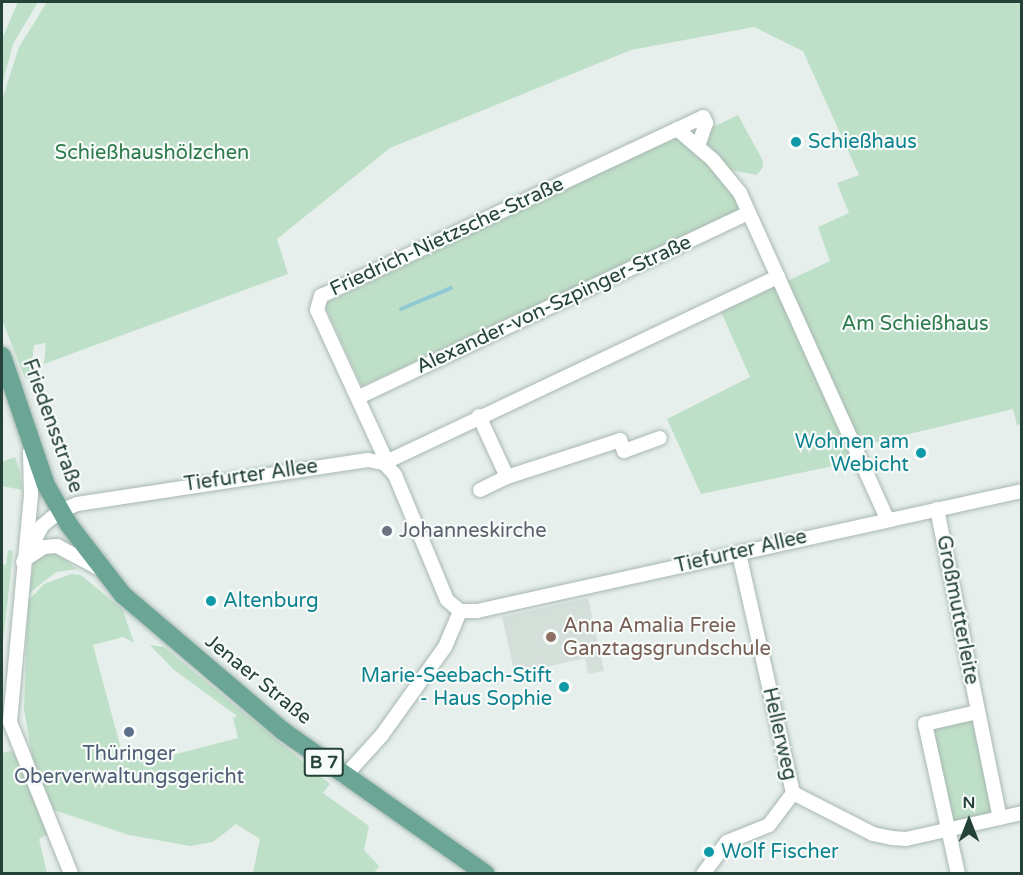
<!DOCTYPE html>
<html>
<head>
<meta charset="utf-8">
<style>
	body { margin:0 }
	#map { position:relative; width:1023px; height:875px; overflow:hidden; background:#e6efeb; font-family:"Varela Round",sans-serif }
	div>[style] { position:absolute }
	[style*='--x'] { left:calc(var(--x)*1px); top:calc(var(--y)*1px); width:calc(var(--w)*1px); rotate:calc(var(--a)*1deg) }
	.built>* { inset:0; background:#d4dfda }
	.green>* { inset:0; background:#bfe0c8; transform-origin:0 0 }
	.stream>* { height:4px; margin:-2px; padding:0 2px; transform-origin:2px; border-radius:2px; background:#8ec9d4 }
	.roads { filter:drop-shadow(0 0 2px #a8b8b2) drop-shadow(0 0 2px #a8b8b2) }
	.minor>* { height:14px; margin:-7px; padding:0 7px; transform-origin:7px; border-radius:7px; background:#fff }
	.primary>* { height:18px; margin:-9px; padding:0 9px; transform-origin:9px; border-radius:9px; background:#6aa596 }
	.dots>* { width:16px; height:16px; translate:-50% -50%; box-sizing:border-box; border:3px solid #f7fbf9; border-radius:50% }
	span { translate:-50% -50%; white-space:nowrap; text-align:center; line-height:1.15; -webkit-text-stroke:4.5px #f7fbf9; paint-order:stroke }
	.shield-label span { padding:2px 4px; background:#f7fbf9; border:2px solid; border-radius:4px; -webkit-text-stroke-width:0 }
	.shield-label { font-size:18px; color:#24423a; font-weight:700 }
	.culture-label { font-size:20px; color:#0d838f }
	.left { translate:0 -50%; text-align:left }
	.right { translate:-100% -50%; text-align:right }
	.park-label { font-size:20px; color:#2d7a4b }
	.street-label { font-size:20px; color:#24423a }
	.worship-label { font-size:20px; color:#5b616d }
	.education-label { font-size:20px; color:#785e54 }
	.service-label { font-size:20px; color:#4e5e75 }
	.frame { position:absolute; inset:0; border:3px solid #24423a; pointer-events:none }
	.north { position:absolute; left:939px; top:791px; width:60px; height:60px; -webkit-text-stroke:4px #f7fbf9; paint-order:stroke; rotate:0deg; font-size:16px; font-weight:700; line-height:24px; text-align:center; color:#24423a }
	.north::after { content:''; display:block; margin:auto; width:21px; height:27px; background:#24423a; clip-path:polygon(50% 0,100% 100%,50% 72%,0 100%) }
</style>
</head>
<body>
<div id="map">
	<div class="built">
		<div style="clip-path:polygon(588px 598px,604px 671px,588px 674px,585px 658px,515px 674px,502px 617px)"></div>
	</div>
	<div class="green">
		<div style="clip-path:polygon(18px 2px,38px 2px,13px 44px,2px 85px,2px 39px)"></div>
		<div style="clip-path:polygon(47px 2px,1021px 2px,1021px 424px,1017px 425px,1013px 409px,847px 449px,852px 462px,701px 494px,667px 419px,750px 377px,721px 312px,830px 261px,818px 227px,849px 213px,837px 183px,859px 175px,803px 51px,754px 27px,631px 50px,390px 148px,277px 239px,288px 274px,44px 364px,46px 343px,34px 345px,30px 379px,25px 378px,2px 320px,2px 100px,19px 47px)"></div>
		<div style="clip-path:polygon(738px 115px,762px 159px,763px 167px,757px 175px,731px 170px,707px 144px,711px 128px)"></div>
		<div style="clip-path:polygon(675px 137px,696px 152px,729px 187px,738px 202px,738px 212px,362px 386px,324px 304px)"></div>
		<div style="clip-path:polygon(15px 457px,20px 472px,22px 490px,2px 486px,2px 462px)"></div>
		<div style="clip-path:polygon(8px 550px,13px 551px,2px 652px,2px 564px,6px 565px)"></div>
		<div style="clip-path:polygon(46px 552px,54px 552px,77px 569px,56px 572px,29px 593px,34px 562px)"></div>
		<div style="clip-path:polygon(71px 574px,81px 575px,123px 610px,134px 643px,123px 637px,93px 645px,124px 760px,151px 753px,153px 760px,238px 738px,233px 718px,237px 716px,173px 669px,150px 645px,164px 647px,330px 784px,323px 793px,369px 826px,364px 850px,379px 866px,374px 873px,253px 873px,260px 839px,236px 824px,213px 842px,190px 846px,129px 835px,54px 810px,33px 763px,24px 709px,28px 601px,44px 584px)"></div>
		<div style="left:972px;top:719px;width:96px;height:42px;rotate:78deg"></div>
		<div style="clip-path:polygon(10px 751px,18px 756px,48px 834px,39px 839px,47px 873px,2px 874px,2px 753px)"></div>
	</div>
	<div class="stream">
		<div style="--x:401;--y:309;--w:54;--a:-22.8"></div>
	</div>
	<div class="roads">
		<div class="minor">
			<div style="--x:677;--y:129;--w:48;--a:40.7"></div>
			<div style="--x:713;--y:160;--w:43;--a:50.7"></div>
			<div style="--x:740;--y:193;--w:358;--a:65.7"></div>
			<div style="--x:359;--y:397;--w:430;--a:-25.3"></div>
			<div style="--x:479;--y:416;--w:67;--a:65.3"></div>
			<div style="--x:30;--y:452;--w:43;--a:88.7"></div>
			<div style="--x:31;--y:495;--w:228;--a:95.3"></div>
			<div style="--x:10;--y:722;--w:164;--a:68.1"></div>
			<div style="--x:386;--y:460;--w:165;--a:-114.7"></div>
			<div style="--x:317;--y:310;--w:15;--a:-74"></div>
			<div style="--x:321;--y:296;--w:422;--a:-25.1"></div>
			<div style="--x:703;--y:117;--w:7;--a:63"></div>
			<div style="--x:706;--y:123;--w:24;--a:109"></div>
			<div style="--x:384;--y:463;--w:436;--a:-25.3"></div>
			<div style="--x:480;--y:490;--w:30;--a:-26"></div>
			<div style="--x:507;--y:477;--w:119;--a:-18.1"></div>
			<div style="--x:620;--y:440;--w:12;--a:70"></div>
			<div style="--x:624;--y:451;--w:38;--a:-20"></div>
			<div style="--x:937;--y:509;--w:315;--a:78.5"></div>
			<div style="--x:24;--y:560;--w:24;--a:-33"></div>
			<div style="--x:44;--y:547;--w:13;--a:-4"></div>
			<div style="--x:57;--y:546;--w:49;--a:28.1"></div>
			<div style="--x:23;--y:562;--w:41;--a:-62.2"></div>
			<div style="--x:42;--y:526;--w:23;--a:-40"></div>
			<div style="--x:60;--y:511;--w:18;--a:-22"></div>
			<div style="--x:77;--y:504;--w:294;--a:-8.6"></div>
			<div style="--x:368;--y:460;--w:16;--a:11"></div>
			<div style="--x:384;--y:463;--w:16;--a:47"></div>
			<div style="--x:395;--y:475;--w:135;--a:67.4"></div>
			<div style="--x:447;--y:600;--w:17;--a:40"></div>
			<div style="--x:460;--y:611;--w:17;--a:0"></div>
			<div style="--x:477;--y:611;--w:558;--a:-12.42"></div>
			<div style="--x:344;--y:777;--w:57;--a:-47.9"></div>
			<div style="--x:382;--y:735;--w:108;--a:-54.4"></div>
			<div style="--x:445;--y:647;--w:39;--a:-67"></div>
			<div style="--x:793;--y:793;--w:90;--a:27.1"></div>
			<div style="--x:873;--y:834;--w:19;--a:12"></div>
			<div style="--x:892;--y:838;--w:14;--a:4"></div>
			<div style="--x:906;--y:839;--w:119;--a:-12.6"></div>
			<div style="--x:703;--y:874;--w:40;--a:-53"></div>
			<div style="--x:727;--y:842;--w:45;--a:-22"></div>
			<div style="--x:769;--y:825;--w:40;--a:-53"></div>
			<div style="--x:793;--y:793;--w:246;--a:-102.7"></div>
			<div style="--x:958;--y:874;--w:154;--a:-102.4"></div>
			<div style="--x:925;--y:724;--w:53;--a:-13"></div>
		</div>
		<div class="primary">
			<div style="--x:2;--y:356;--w:136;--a:71.2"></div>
			<div style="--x:46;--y:485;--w:46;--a:60.1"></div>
			<div style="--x:69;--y:525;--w:88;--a:52.4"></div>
			<div style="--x:123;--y:595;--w:210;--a:40.4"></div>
			<div style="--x:283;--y:731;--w:248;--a:35.2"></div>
		</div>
	</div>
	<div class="dots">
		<div style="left:796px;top:142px;background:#0f9aa8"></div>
		<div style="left:921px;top:453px;background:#0f9aa8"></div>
		<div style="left:387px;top:531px;background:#6b7280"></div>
		<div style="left:211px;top:601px;background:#0f9aa8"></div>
		<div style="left:551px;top:637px;background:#8d6e63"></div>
		<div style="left:564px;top:687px;background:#0f9aa8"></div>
		<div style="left:129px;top:732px;background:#5c6f8a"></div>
		<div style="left:709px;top:852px;background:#0f9aa8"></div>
	</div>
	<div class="shield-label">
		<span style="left:324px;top:762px">B 7</span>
	</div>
	<div class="culture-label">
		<span class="left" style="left:808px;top:142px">Schießhaus</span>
		<span class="right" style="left:909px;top:454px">Wohnen am<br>Webicht</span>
		<span class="left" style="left:223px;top:601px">Altenburg</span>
		<span class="right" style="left:552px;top:688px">Marie-Seebach-Stift<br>- Haus Sophie</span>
		<span class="left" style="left:721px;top:852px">Wolf Fischer</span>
	</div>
	<div class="park-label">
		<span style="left:152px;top:153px">Schießhaushölzchen</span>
		<span style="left:915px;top:324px">Am Schießhaus</span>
	</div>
	<div class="street-label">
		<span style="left:447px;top:237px;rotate:-25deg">Friedrich-Nietzsche-Straße</span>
		<span style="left:554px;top:305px;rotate:-25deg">Alexander-von-Szpinger-Straße</span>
		<span style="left:52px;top:426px;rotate:70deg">Friedensstraße</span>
		<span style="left:251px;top:476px;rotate:-8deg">Tiefurter Allee</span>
		<span style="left:741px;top:552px;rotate:-13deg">Tiefurter Allee</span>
		<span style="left:957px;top:610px;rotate:79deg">Großmutterleite</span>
		<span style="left:258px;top:680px;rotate:39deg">Jenaer Straße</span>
		<span style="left:779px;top:734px;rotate:77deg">Hellerweg</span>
	</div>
	<div class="worship-label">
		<span class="left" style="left:399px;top:531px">Johanneskirche</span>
	</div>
	<div class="education-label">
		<span class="left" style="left:563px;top:638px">Anna Amalia Freie<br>Ganztagsgrundschule</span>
	</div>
	<div class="service-label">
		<span style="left:129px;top:766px">Thüringer<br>Oberverwaltungsgericht</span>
	</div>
	<div class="frame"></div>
	<div class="north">N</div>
</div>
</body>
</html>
